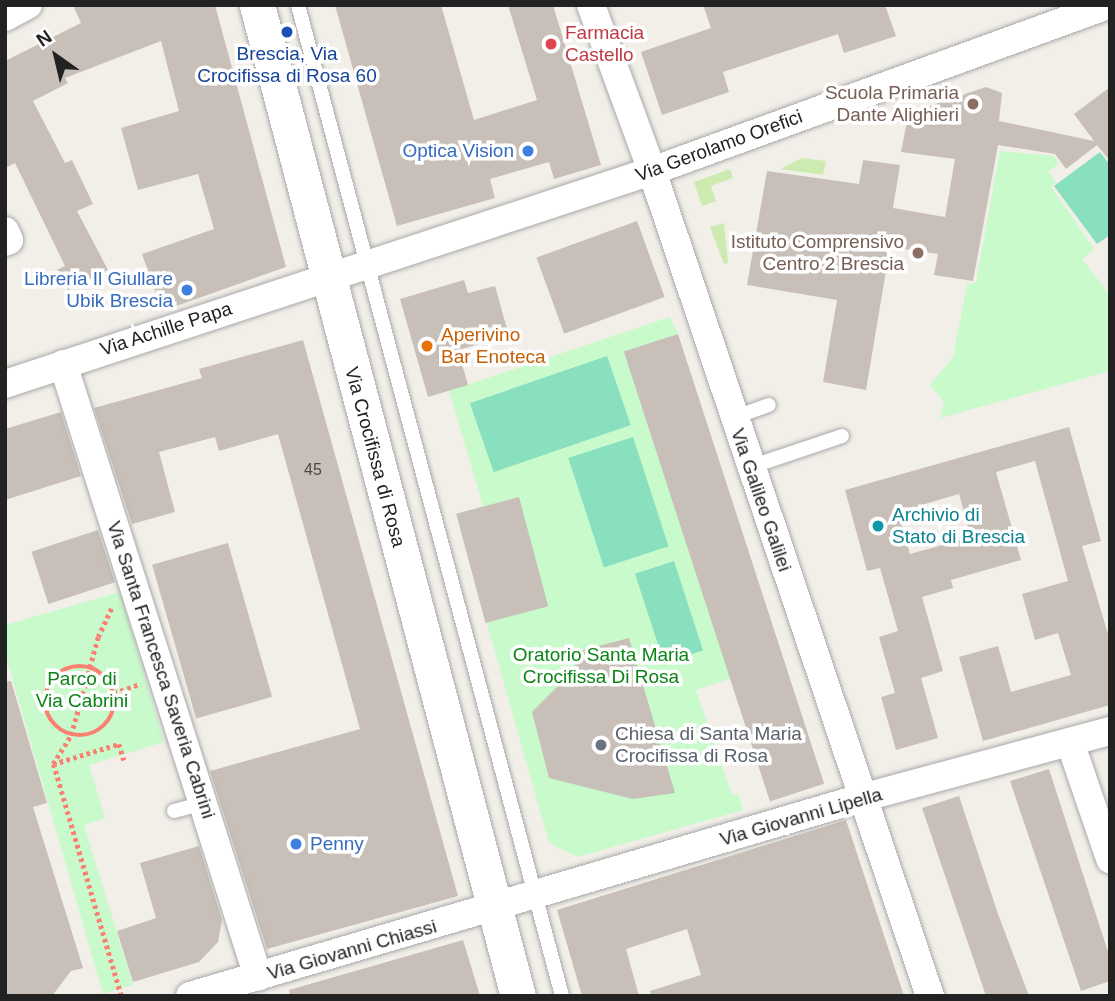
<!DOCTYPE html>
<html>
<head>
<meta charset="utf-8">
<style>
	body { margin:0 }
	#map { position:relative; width:1115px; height:1001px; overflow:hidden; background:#f2efe9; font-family:Helvetica,sans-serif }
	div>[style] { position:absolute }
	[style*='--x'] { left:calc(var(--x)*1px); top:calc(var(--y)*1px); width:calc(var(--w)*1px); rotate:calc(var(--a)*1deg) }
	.grass>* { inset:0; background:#cdebb0 }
	.park>* { inset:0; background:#c8facc }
	.pitch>* { inset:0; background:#88e0be; transform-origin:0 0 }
	.building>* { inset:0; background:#c7bfb8; transform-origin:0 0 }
	.path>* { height:4.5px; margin-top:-2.25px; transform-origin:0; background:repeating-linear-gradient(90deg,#fa8072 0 3.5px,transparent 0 7px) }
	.path>.ring { margin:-2.25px; padding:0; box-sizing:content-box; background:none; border:4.5px solid #fa8072; border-radius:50% }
	.roads { filter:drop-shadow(0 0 2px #a9a9a9) drop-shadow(0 0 2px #a9a9a9) }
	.service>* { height:14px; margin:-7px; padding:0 7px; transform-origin:7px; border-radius:7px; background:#fff }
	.minor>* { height:28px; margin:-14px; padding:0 14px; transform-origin:14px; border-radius:14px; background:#fff }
	.tertiary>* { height:35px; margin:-17.5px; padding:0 17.5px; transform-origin:17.5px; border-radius:17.5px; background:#fff }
	.dots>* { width:19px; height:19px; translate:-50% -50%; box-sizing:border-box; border:4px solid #fff; border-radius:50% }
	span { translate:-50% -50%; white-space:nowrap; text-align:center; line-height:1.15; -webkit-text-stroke:7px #fff; paint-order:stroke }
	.number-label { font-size:16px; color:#4b4948 }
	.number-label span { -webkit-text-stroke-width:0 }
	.health-label { font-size:19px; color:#be3a42 }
	.left { translate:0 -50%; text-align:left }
	.transit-label { font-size:19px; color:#164399 }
	.education-label { font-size:19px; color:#785e54 }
	.right { translate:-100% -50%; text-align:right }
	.street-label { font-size:19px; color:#222 }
	.shop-label { font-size:19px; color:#366cbe }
	.food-label { font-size:19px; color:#c56008 }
	.culture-label { font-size:19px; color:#0d838f }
	.park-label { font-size:19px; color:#0c8416 }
	.worship-label { font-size:19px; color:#5b616d }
	.frame { position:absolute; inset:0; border:7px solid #222; pointer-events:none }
	.north { position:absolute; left:21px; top:21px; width:70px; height:70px; -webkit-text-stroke:5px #fff; paint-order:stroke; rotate:326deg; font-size:19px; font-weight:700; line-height:28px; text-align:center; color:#222 }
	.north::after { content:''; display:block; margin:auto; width:24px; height:32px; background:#222; clip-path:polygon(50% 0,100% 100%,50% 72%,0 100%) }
</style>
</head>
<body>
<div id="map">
	<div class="grass">
		<div style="clip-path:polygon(802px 158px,826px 161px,823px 175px,780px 169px)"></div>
		<div style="clip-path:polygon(730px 169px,733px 178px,711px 186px,716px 201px,702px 206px,694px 182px)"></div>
		<div style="clip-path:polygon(724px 223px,728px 263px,724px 264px,710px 227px)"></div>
	</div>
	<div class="park">
		<div style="clip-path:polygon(1000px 151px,1054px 156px,1059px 163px,1048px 172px,1056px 182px,1051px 187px,1094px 249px,1082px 259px,1110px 295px,1110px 371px,940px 418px,944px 402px,930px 385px,953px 357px,967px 285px,976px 282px)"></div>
		<div style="clip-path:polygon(670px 317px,678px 334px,624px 352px,732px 678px,696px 690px,732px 795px,738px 794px,743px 810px,578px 857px,549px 843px,456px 514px,483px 506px,449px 391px)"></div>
		<div style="clip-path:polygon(120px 592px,164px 742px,89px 765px,105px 818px,84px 825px,133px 985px,103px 994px,5px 653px,5px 625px)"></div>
	</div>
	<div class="pitch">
		<div style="clip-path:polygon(1100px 152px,1110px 165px,1110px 235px,1097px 244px,1054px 186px)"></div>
		<div style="left:607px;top:356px;width:73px;height:145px;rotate:71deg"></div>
		<div style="left:633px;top:437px;width:115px;height:68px;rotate:72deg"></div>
		<div style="left:674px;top:561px;width:94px;height:41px;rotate:72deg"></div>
	</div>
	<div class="building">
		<div style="clip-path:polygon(73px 5px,215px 5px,286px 267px,162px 311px,142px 254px,214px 229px,198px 174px,138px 190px,121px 128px,179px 111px,161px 41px,65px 78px,68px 83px,33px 101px,65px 163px,72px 160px,93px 204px,77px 211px,108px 270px,68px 290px,57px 270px,65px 266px,15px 163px,5px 168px,5px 61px,81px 23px)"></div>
		<div style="clip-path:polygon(335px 5px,441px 5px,474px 120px,537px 100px,508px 5px,553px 5px,601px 165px,554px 179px,549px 162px,490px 179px,495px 198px,397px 226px)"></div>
		<div style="clip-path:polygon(703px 5px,885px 5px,896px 36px,844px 53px,838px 34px,723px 72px,729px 92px,662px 115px,641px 52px,711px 28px)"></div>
		<div style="clip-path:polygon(986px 87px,1002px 93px,999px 121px,1094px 141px,1074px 114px,1110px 87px,1110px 161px,1097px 145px,1066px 169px,1055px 154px,998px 145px,973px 281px,934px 275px,938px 254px,890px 247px,866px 390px,823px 382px,837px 300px,747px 285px,767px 171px,859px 184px,863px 160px,900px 165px,893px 208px,945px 217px,955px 159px,901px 152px,907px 121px,917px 110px)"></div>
		<div style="left:637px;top:221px;width:81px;height:107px;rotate:70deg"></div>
		<div style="clip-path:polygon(464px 280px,468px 293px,495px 286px,509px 336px,458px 350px,468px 385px,428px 397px,400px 299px)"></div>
		<div style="left:678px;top:334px;width:473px;height:57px;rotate:72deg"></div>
		<div style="clip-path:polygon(303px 340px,458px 896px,267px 949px,210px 771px,360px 729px,278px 434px,219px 451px,215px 437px,159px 452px,175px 512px,132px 524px,94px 408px,202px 378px,199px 369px)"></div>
		<div style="clip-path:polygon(61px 412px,81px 476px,5px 500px,5px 429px)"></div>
		<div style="clip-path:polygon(evenodd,1069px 427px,1101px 541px,1082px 546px,1110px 641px,1110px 705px,983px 741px,959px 657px,998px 646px,1011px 692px,1071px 675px,1058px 633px,1035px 640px,1022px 594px,1068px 581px,1035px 461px,996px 472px,1021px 560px,951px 580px,953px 588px,922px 597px,943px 671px,921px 678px,938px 738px,896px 750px,881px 697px,895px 693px,879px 637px,898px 631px,880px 568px,867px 571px,845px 490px,1069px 427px,959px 494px,971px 537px,910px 554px,898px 512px,959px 494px)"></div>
		<div style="left:519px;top:497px;width:113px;height:65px;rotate:75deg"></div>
		<div style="left:98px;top:530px;width:55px;height:70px;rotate:72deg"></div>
		<div style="left:228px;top:543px;width:160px;height:79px;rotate:74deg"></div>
		<div style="clip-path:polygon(629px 638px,675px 793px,633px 799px,549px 778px,532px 712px,576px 668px,572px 653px)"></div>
		<div style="clip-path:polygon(11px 681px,47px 803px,33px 807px,83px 968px,71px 971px,52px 996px,5px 996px,5px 682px)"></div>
		<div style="clip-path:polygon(1049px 769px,1110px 958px,1110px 981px,1081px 991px,1010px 781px)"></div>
		<div style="clip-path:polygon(959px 796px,998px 914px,1029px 996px,986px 996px,922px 808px)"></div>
		<div style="clip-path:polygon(846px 820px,904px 996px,651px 996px,650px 991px,701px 975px,687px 929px,626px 949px,639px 996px,582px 996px,557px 910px)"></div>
		<div style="clip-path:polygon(199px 846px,222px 920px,218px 942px,199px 962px,133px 982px,117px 931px,156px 918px,140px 863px)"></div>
		<div style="clip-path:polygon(463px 940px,480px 996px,290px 996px,289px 990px)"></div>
	</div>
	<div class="path">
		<div class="ring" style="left:45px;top:666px;width:65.5px;height:65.5px"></div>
		<div style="--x:114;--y:693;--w:28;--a:-19"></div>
		<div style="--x:53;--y:764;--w:34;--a:-58"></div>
		<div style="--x:71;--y:735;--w:102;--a:-74.6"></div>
		<div style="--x:98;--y:637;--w:33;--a:-65"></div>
		<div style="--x:121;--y:996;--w:242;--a:-106.3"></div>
		<div style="--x:53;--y:764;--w:69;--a:-16.9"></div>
		<div style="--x:119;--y:744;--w:17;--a:73"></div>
	</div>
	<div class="roads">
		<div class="service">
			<div style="--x:298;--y:5;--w:1026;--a:75.08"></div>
			<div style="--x:733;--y:418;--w:38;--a:-20"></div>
			<div style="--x:750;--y:467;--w:97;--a:-18.6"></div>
			<div style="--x:174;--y:811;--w:30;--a:-15"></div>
		</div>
		<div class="minor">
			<div style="--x:591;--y:5;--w:177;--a:69.8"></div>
			<div style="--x:652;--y:171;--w:871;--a:71.38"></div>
			<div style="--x:5;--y:17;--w:26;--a:-28"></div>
			<div style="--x:5;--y:231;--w:10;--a:66"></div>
			<div style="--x:9;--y:240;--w:4;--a:153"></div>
			<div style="--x:63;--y:364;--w:643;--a:72.35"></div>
			<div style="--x:5;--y:384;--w:681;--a:-18.22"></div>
			<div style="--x:652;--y:171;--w:485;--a:-20"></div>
			<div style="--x:1070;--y:742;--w:124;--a:71.1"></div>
			<div style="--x:190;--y:996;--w:700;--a:-16.44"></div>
			<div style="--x:861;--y:798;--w:258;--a:-15.1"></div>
		</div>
		<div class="tertiary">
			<div style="--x:257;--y:5;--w:1025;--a:75.25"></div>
		</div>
	</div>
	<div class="dots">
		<div style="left:287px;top:32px;background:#1a4fb4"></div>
		<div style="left:551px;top:44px;background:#e0444e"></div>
		<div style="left:973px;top:104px;background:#8d6e63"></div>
		<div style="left:528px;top:151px;background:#3f7fe0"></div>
		<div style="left:918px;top:253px;background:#8d6e63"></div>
		<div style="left:187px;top:290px;background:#3f7fe0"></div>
		<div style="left:427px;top:346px;background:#e8710a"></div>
		<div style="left:878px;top:526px;background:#0f9aa8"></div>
		<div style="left:601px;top:745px;background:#6b7280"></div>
		<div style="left:296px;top:844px;background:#3f7fe0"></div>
	</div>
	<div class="number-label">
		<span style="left:313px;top:470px">45</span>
	</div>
	<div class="health-label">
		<span class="left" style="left:565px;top:44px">Farmacia<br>Castello</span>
	</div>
	<div class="transit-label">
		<span style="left:287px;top:65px">Brescia, Via<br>Crocifissa di Rosa 60</span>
	</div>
	<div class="education-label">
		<span class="right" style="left:959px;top:104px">Scuola Primaria<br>Dante Alighieri</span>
		<span class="right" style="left:904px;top:253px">Istituto Comprensivo<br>Centro 2 Brescia</span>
	</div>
	<div class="street-label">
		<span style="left:719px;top:146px;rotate:-20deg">Via Gerolamo Orefici</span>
		<span style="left:166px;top:329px;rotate:-18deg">Via Achille Papa</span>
		<span style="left:375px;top:457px;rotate:75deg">Via Crocifissa di Rosa</span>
		<span style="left:761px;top:500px;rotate:71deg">Via Galileo Galilei</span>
		<span style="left:161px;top:670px;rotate:72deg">Via Santa Francesca Saveria Cabrini</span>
		<span style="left:801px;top:817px;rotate:-16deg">Via Giovanni Lipella</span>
		<span style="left:352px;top:950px;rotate:-16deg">Via Giovanni Chiassi</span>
	</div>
	<div class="shop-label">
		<span class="right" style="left:514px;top:151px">Optica Vision</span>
		<span class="right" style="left:173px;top:290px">Libreria Il Giullare<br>Ubik Brescia</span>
		<span class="left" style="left:310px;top:844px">Penny</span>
	</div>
	<div class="food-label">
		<span class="left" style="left:441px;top:346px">Aperivino<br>Bar Enoteca</span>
	</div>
	<div class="culture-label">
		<span class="left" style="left:892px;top:526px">Archivio di<br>Stato di Brescia</span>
	</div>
	<div class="park-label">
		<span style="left:601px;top:666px">Oratorio Santa Maria<br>Crocifissa Di Rosa</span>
		<span style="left:82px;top:690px">Parco di<br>Via Cabrini</span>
	</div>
	<div class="worship-label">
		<span class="left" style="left:615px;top:745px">Chiesa di Santa Maria<br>Crocifissa di Rosa</span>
	</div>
	<div class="frame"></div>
	<div class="north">N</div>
</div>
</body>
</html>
